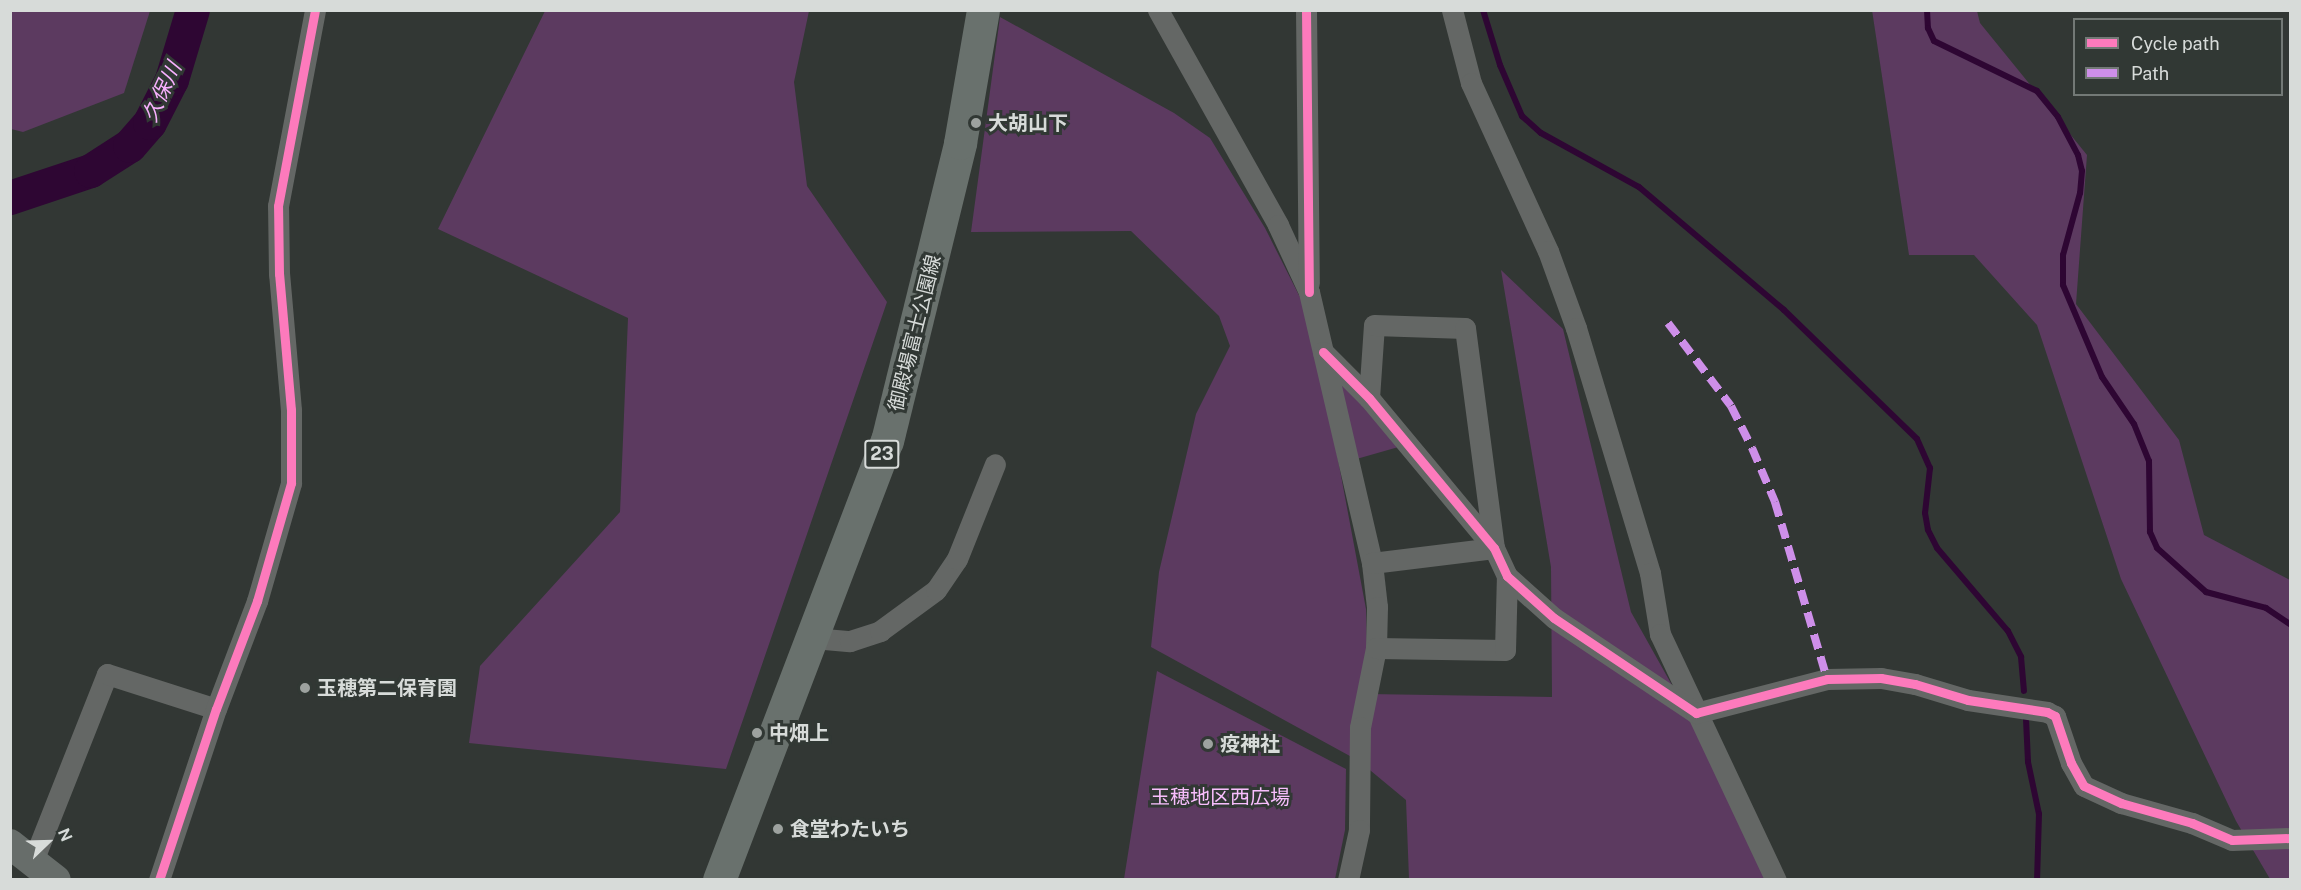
<!DOCTYPE html>
<html>
<head>
<meta charset="utf-8">
<style>
	body { margin:0 }
	#map { position:relative; width:2301px; height:890px; overflow:hidden; background:#323734; font-family:"Public Sans","Noto Sans JP",sans-serif }
	div>[style] { position:absolute }
	[style*='--x'] { left:calc(var(--x)*1px); top:calc(var(--y)*1px); width:calc(var(--w)*1px); rotate:calc(var(--a)*1deg) }
	.green>* { inset:0; background:#5c3a60 }
	.stream>* { height:6px; margin:-3px; padding:0 3px; transform-origin:3px; border-radius:3px; background:#2e0633 }
	.river>* { height:34px; margin:-17px; padding:0 17px; transform-origin:17px; border-radius:17px; background:#2e0633 }
	.minor>* { height:21px; margin:-10.5px; padding:0 10.5px; transform-origin:10.5px; border-radius:10.5px; background:#646765 }
	.secondary>* { height:30px; margin:-15px; padding:0 15px; transform-origin:15px; border-radius:15px; background:#676d6a }
	.primary>* { height:33px; margin:-16.5px; padding:0 16.5px; transform-origin:16.5px; border-radius:16.5px; background:#69716d }
	.quiet>* { height:8px; margin-top:-4px; transform-origin:0; background:repeating-linear-gradient(90deg,#ce8fe9 0 15px,transparent 0 23px) }
	.cycleway>* { height:9px; margin:-4.5px; padding:0 4.5px; transform-origin:4.5px; border-radius:4.5px; background:#fd7abc }
	.dots>* { width:16px; height:16px; translate:-50% -50%; box-sizing:border-box; border:3px solid #313834; border-radius:50% }
	span { translate:-50% -50%; white-space:nowrap; text-align:center; line-height:1.15; -webkit-text-stroke:6px #313834; paint-order:stroke }
	.shield-label span { padding:2px 4px; background:#313834; border:2px solid; border-radius:4px; -webkit-text-stroke-width:0 }
	.shield-label { font-size:18px; color:#d7dbd9; font-weight:700 }
	.poi-label { font-size:20px; color:#d7dbd9; font-weight:700 }
	.left { translate:0 -50%; text-align:left }
	.street-label { font-size:20px; color:#d7dbd9 }
	.park-label { font-size:20px; color:#f8befd }
	.water-label { font-size:21px; color:#f8b0fe; font-style:italic }
	.frame { position:absolute; inset:0; border:12px solid #d7dbd9; pointer-events:none }
	.legend { position:absolute; left:2073px; top:18px; width:210px; height:78px; box-sizing:border-box; background:#313834; border:2px solid #737976; margin:0; padding:8px 10px; list-style:none; font-size:18px; color:#d7dbd9 }
	.legend li { display:flex; align-items:center; gap:12px; height:30px }
	.legend b { width:30px; border:2px solid #737976 }
	.north { position:absolute; left:18px; top:812px; width:60px; height:60px; -webkit-text-stroke:4px #313834; paint-order:stroke; rotate:67deg; font-size:16px; font-weight:700; line-height:24px; text-align:center; color:#d7dbd9 }
	.north::after { content:''; display:block; margin:auto; width:21px; height:27px; background:#d7dbd9; clip-path:polygon(50% 0,100% 100%,50% 72%,0 100%) }
</style>
</head>
<body>
<div id="map">
	<div class="green">
		<div style="clip-path:polygon(1872px 10px,1977px 11px,1980px 23px,2087px 155px,2076px 304px,2179px 440px,2204px 535px,2290px 580px,2290px 879px,2270px 879px,2236px 821px,2121px 579px,2037px 325px,1974px 255px,1909px 255px)"></div>
		<div style="clip-path:polygon(10px 11px,150px 11px,124px 93px,23px 132px,11px 129px)"></div>
		<div style="clip-path:polygon(545px 11px,809px 11px,794px 82px,807px 186px,887px 302px,726px 769px,469px 743px,480px 666px,620px 512px,628px 318px,438px 229px)"></div>
		<div style="clip-path:polygon(1000px 17px,1174px 113px,1210px 138px,1265px 228px,1312px 321px,1366px 609px,1368px 694px,1552px 697px,1551px 567px,1501px 270px,1563px 329px,1631px 612px,1724px 778px,1765px 879px,1409px 879px,1406px 800px,1359px 761px,1151px 647px,1159px 572px,1196px 414px,1230px 346px,1219px 316px,1131px 231px,971px 232px)"></div>
		<div style="clip-path:polygon(1329px 364px,1402px 446px,1353px 460px)"></div>
		<div style="clip-path:polygon(1157px 671px,1346px 769px,1345px 830px,1335px 879px,1124px 879px)"></div>
	</div>
	<div class="stream">
		<div style="--x:1483;--y:10;--w:58;--a:72.8"></div>
		<div style="--x:1500;--y:65;--w:56;--a:66.7"></div>
		<div style="--x:1522;--y:116;--w:25;--a:42"></div>
		<div style="--x:1541;--y:133;--w:112;--a:28.9"></div>
		<div style="--x:1639;--y:187;--w:190;--a:40.3"></div>
		<div style="--x:1784;--y:310;--w:185;--a:44.1"></div>
		<div style="--x:1917;--y:439;--w:32;--a:66"></div>
		<div style="--x:1930;--y:468;--w:45;--a:96.3"></div>
		<div style="--x:1925;--y:513;--w:17;--a:80"></div>
		<div style="--x:1928;--y:530;--w:20;--a:63"></div>
		<div style="--x:1937;--y:548;--w:109;--a:49.5"></div>
		<div style="--x:2008;--y:631;--w:29;--a:63"></div>
		<div style="--x:2021;--y:657;--w:34;--a:85"></div>
		<div style="--x:1927;--y:10;--w:18;--a:87"></div>
		<div style="--x:1928;--y:28;--w:14;--a:65"></div>
		<div style="--x:1934;--y:41;--w:114;--a:25.9"></div>
		<div style="--x:2037;--y:91;--w:33;--a:51"></div>
		<div style="--x:2058;--y:117;--w:43;--a:62.2"></div>
		<div style="--x:2078;--y:155;--w:16;--a:76"></div>
		<div style="--x:2082;--y:171;--w:22;--a:95"></div>
		<div style="--x:2080;--y:193;--w:64;--a:105.3"></div>
		<div style="--x:2063;--y:255;--w:30;--a:90"></div>
		<div style="--x:2063;--y:285;--w:100;--a:67"></div>
		<div style="--x:2102;--y:377;--w:57;--a:55.8"></div>
		<div style="--x:2134;--y:424;--w:40;--a:68"></div>
		<div style="--x:2149;--y:461;--w:71;--a:89.2"></div>
		<div style="--x:2150;--y:532;--w:17;--a:66"></div>
		<div style="--x:2157;--y:548;--w:66;--a:41.9"></div>
		<div style="--x:2206;--y:592;--w:62;--a:14.9"></div>
		<div style="--x:2266;--y:608;--w:29;--a:34"></div>
		<div style="--x:2026;--y:719;--w:43;--a:87.3"></div>
		<div style="--x:2028;--y:762;--w:53;--a:78.1"></div>
		<div style="--x:2039;--y:814;--w:66;--a:91.7"></div>
	</div>
	<div class="river">
		<div style="--x:10;--y:198;--w:85;--a:-18.4"></div>
		<div style="--x:91;--y:171;--w:46;--a:-32.7"></div>
		<div style="--x:130;--y:146;--w:30;--a:-49"></div>
		<div style="--x:150;--y:123;--w:48;--a:-62.9"></div>
		<div style="--x:172;--y:80;--w:73;--a:-73.3"></div>
	</div>
	<div class="minor">
		<div style="--x:1158;--y:10;--w:246;--a:60.8"></div>
		<div style="--x:1278;--y:225;--w:74;--a:65.2"></div>
		<div style="--x:1309;--y:292;--w:278;--a:76.9"></div>
		<div style="--x:1372;--y:563;--w:44;--a:83.5"></div>
		<div style="--x:1377;--y:607;--w:41;--a:91.4"></div>
		<div style="--x:1376;--y:648;--w:81;--a:101.4"></div>
		<div style="--x:1360;--y:727;--w:103;--a:90.6"></div>
		<div style="--x:1359;--y:830;--w:51;--a:102.4"></div>
		<div style="--x:1306;--y:10;--w:273;--a:89.4"></div>
		<div style="--x:1452;--y:10;--w:75;--a:75.4"></div>
		<div style="--x:1471;--y:83;--w:185;--a:65.4"></div>
		<div style="--x:1548;--y:251;--w:82;--a:70"></div>
		<div style="--x:1576;--y:328;--w:256;--a:73.2"></div>
		<div style="--x:1650;--y:573;--w:62;--a:80.7"></div>
		<div style="--x:1660;--y:634;--w:272;--a:64.8"></div>
		<div style="--x:1323;--y:352;--w:65;--a:45"></div>
		<div style="--x:1369;--y:398;--w:195;--a:50.2"></div>
		<div style="--x:1494;--y:548;--w:31;--a:65"></div>
		<div style="--x:1507;--y:576;--w:63;--a:41.8"></div>
		<div style="--x:1554;--y:618;--w:171;--a:33.8"></div>
		<div style="--x:1696;--y:713;--w:135;--a:-14.5"></div>
		<div style="--x:1827;--y:679;--w:54;--a:-1.1"></div>
		<div style="--x:1881;--y:678;--w:35;--a:10"></div>
		<div style="--x:1915;--y:684;--w:55;--a:16.8"></div>
		<div style="--x:1968;--y:700;--w:80;--a:8.6"></div>
		<div style="--x:2047;--y:712;--w:9;--a:27"></div>
		<div style="--x:2055;--y:716;--w:50;--a:71.2"></div>
		<div style="--x:2071;--y:763;--w:26;--a:61"></div>
		<div style="--x:2084;--y:786;--w:41;--a:24.7"></div>
		<div style="--x:2121;--y:803;--w:74;--a:15.7"></div>
		<div style="--x:2192;--y:823;--w:43;--a:23"></div>
		<div style="--x:2232;--y:840;--w:58;--a:-2"></div>
		<div style="--x:1369;--y:398;--w:73;--a:-86.1"></div>
		<div style="--x:1374;--y:325;--w:91;--a:1.9"></div>
		<div style="--x:1465;--y:328;--w:222;--a:82.5"></div>
		<div style="--x:1494;--y:548;--w:123;--a:173"></div>
		<div style="--x:813;--y:638;--w:37;--a:5"></div>
		<div style="--x:850;--y:641;--w:32;--a:-18"></div>
		<div style="--x:880;--y:631;--w:69;--a:-36.2"></div>
		<div style="--x:936;--y:590;--w:37;--a:-56"></div>
		<div style="--x:957;--y:559;--w:102;--a:-68.2"></div>
		<div style="--x:1376;--y:648;--w:129;--a:0.9"></div>
		<div style="--x:1505;--y:650;--w:74;--a:-88.5"></div>
		<div style="--x:33;--y:861;--w:201;--a:-68.4"></div>
		<div style="--x:107;--y:674;--w:114;--a:17.8"></div>
		<div style="--x:159;--y:880;--w:180;--a:-71.6"></div>
		<div style="--x:216;--y:709;--w:116;--a:-69.2"></div>
		<div style="--x:257;--y:601;--w:123;--a:-73.9"></div>
		<div style="--x:291;--y:483;--w:73;--a:-90"></div>
		<div style="--x:291;--y:410;--w:137;--a:-95"></div>
		<div style="--x:279;--y:274;--w:68;--a:-90.8"></div>
		<div style="--x:278;--y:206;--w:199;--a:-79.3"></div>
	</div>
	<div class="secondary">
		<div style="--x:10;--y:844;--w:58;--a:38"></div>
	</div>
	<div class="primary">
		<div style="--x:719;--y:880;--w:470;--a:-69.1"></div>
		<div style="--x:887;--y:441;--w:307;--a:-76.2"></div>
		<div style="--x:960;--y:143;--w:135;--a:-80.2"></div>
	</div>
	<div class="quiet">
		<div style="--x:1668;--y:323;--w:104;--a:52.8"></div>
		<div style="--x:1731;--y:406;--w:47;--a:63.4"></div>
		<div style="--x:1752;--y:448;--w:59;--a:66.9"></div>
		<div style="--x:1775;--y:502;--w:184;--a:73.6"></div>
	</div>
	<div class="cycleway">
		<div style="--x:1306;--y:10;--w:282;--a:89.4"></div>
		<div style="--x:1323;--y:352;--w:65;--a:45"></div>
		<div style="--x:1369;--y:398;--w:195;--a:50.2"></div>
		<div style="--x:1494;--y:548;--w:31;--a:65"></div>
		<div style="--x:1507;--y:576;--w:63;--a:41.8"></div>
		<div style="--x:1554;--y:618;--w:171;--a:33.8"></div>
		<div style="--x:1696;--y:713;--w:135;--a:-14.5"></div>
		<div style="--x:1827;--y:679;--w:54;--a:-1.1"></div>
		<div style="--x:1881;--y:678;--w:35;--a:10"></div>
		<div style="--x:1915;--y:684;--w:55;--a:16.8"></div>
		<div style="--x:1968;--y:700;--w:80;--a:8.6"></div>
		<div style="--x:2047;--y:712;--w:9;--a:27"></div>
		<div style="--x:2055;--y:716;--w:50;--a:71.2"></div>
		<div style="--x:2071;--y:763;--w:26;--a:61"></div>
		<div style="--x:2084;--y:786;--w:41;--a:24.7"></div>
		<div style="--x:2121;--y:803;--w:74;--a:15.7"></div>
		<div style="--x:2192;--y:823;--w:43;--a:23"></div>
		<div style="--x:2232;--y:840;--w:58;--a:-2"></div>
		<div style="--x:159;--y:880;--w:180;--a:-71.6"></div>
		<div style="--x:216;--y:709;--w:116;--a:-69.2"></div>
		<div style="--x:257;--y:601;--w:123;--a:-73.9"></div>
		<div style="--x:291;--y:483;--w:73;--a:-90"></div>
		<div style="--x:291;--y:410;--w:137;--a:-95"></div>
		<div style="--x:279;--y:274;--w:68;--a:-90.8"></div>
		<div style="--x:278;--y:206;--w:199;--a:-79.3"></div>
	</div>
	<div class="dots">
		<div style="left:976px;top:123px;background:#9da29f"></div>
		<div style="left:305px;top:688px;background:#9da29f"></div>
		<div style="left:757px;top:733px;background:#9da29f"></div>
		<div style="left:1208px;top:744px;background:#9da29f"></div>
		<div style="left:778px;top:829px;background:#9da29f"></div>
	</div>
	<div class="shield-label">
		<span style="left:882px;top:454px">23</span>
	</div>
	<div class="poi-label">
		<span class="left" style="left:988px;top:123px">大胡山下</span>
		<span class="left" style="left:317px;top:688px">玉穂第二保育園</span>
		<span class="left" style="left:769px;top:733px">中畑上</span>
		<span class="left" style="left:1220px;top:744px">疫神社</span>
		<span class="left" style="left:790px;top:829px">食堂わたいち</span>
	</div>
	<div class="street-label">
		<span style="left:915px;top:333px;rotate:-76deg">御殿場富士公園線</span>
	</div>
	<div class="park-label">
		<span style="left:1220px;top:797px">玉穂地区西広場</span>
	</div>
	<div class="water-label">
		<span style="left:162px;top:92px;rotate:-65deg">久保川</span>
	</div>
	<div class="frame"></div>
	<ul class="legend">
	<li><b style="height:8px;background:#fd7abc"></b>Cycle path</li>
	<li><b style="height:8px;background:#ce8fe9"></b>Path</li>
	</ul>
	<div class="north">N</div>
</div>
</body>
</html>
